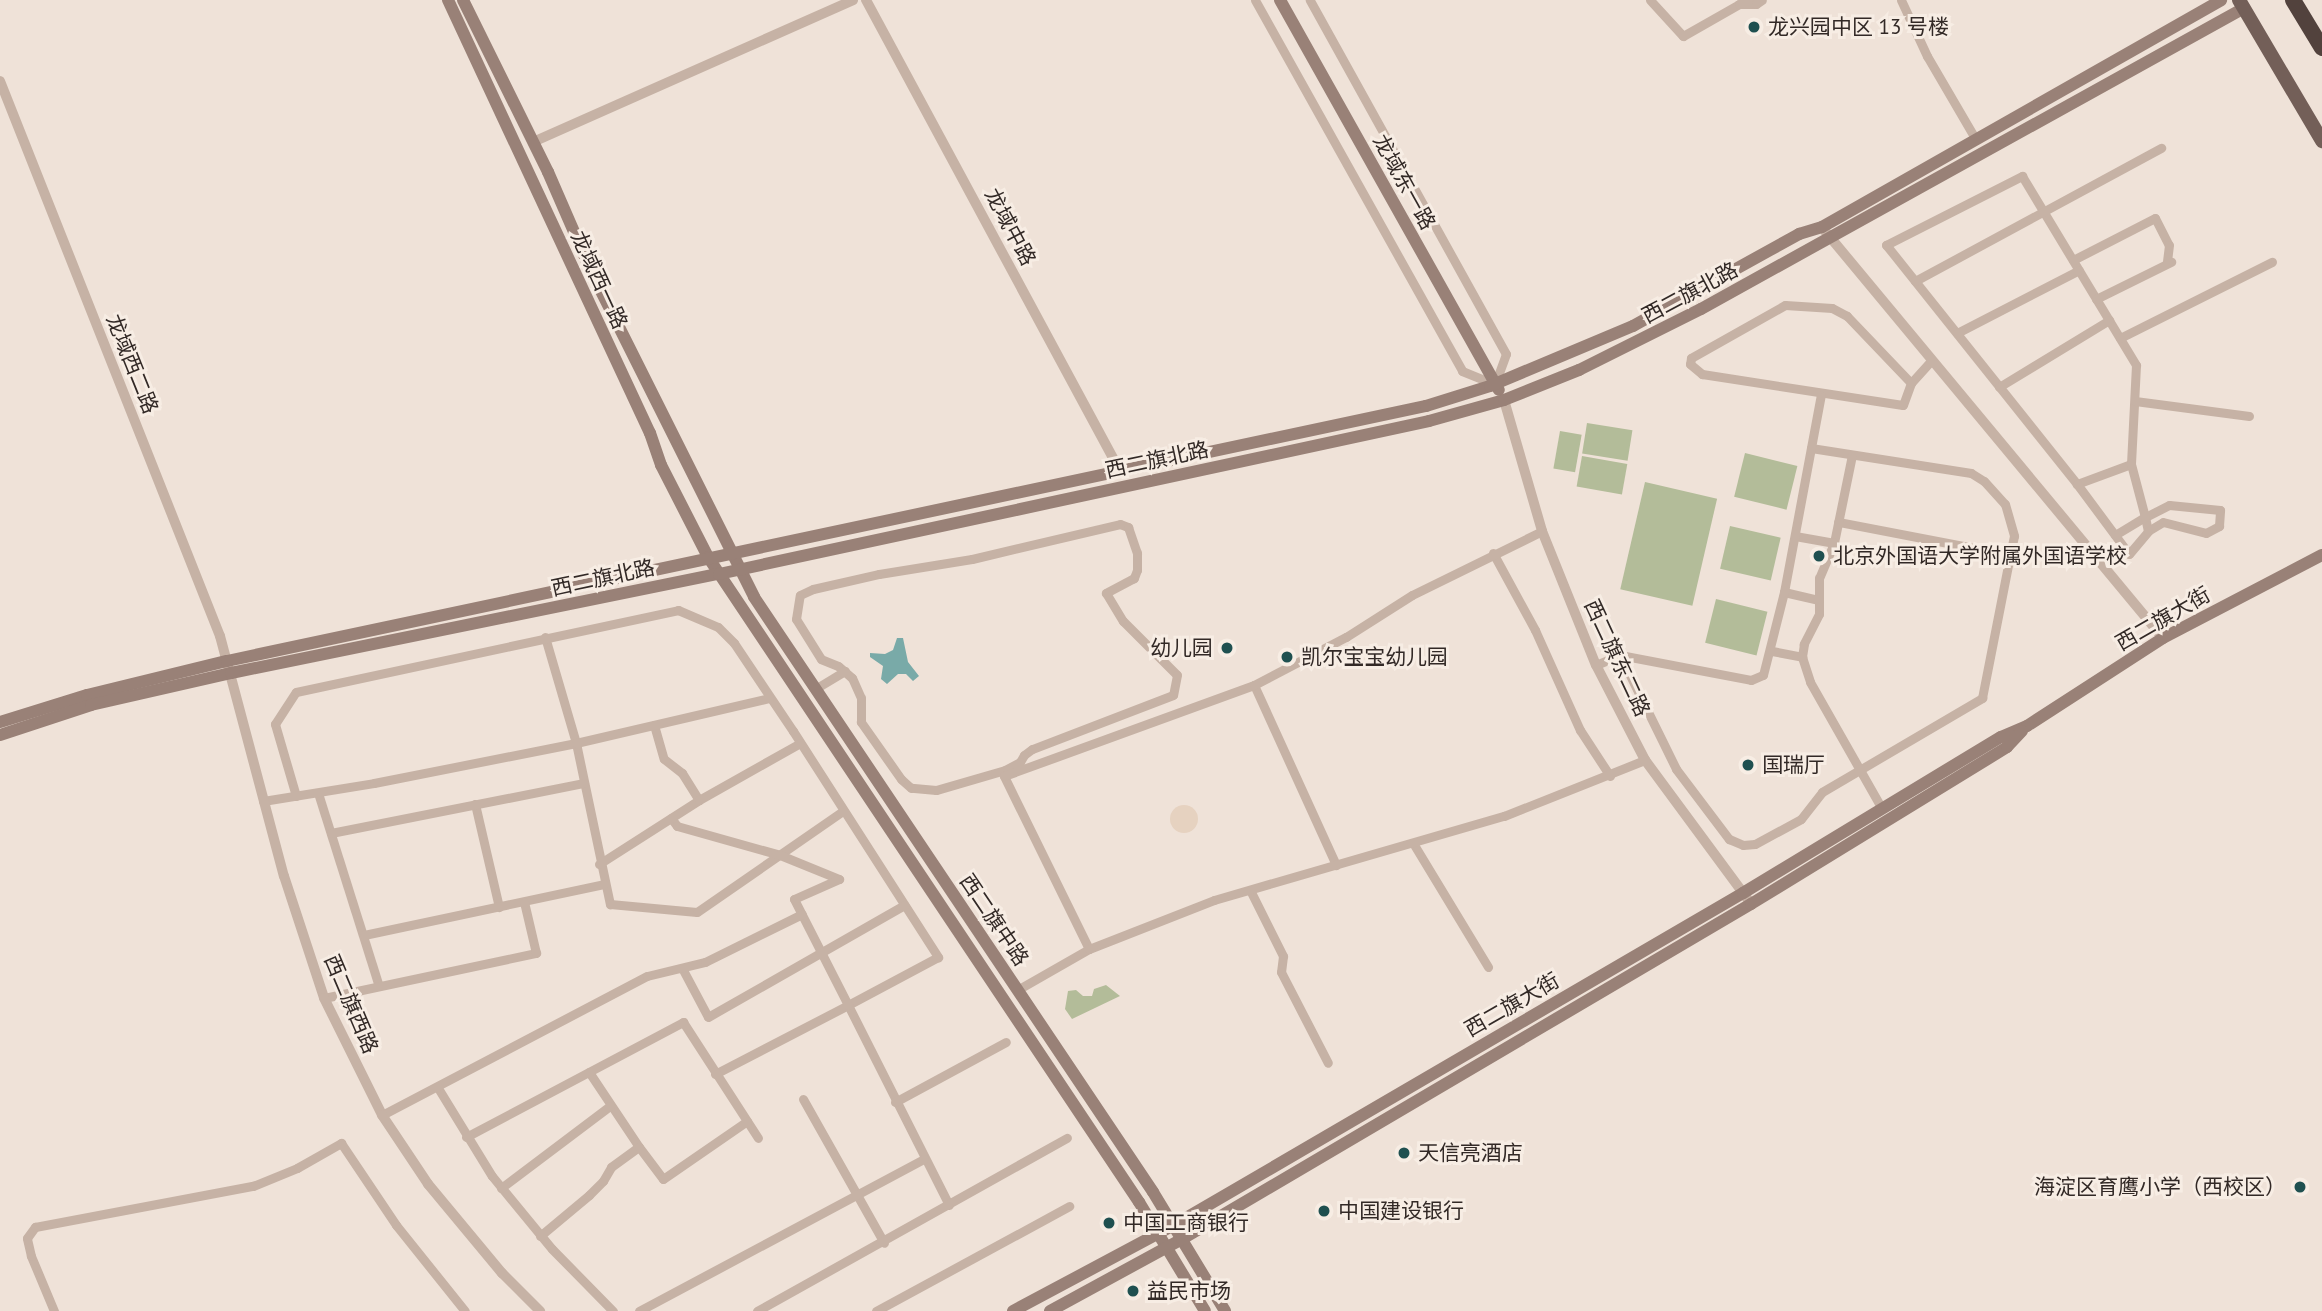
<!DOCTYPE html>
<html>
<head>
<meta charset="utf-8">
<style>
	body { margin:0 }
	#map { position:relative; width:2322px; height:1311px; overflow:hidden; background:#efe2d8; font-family:"PT Sans","Noto Sans SC",sans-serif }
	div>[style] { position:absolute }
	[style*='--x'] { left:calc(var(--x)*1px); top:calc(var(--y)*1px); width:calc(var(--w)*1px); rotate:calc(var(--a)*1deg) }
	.green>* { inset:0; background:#b3bc99; transform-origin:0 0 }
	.plaza>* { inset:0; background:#e6d2c0 }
	.round { border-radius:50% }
	.water>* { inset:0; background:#79aaa8 }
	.minor>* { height:9px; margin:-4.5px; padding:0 4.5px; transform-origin:4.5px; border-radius:4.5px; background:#c6b2a5 }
	.tertiary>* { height:10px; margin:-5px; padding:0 5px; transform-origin:5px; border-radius:5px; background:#c6b2a5 }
	.secondary>* { height:12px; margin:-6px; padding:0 6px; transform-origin:6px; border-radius:6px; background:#998177 }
	.primary>* { height:14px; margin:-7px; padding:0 7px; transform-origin:7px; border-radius:7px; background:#735f58 }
	.motorway>* { height:16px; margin:-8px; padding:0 8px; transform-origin:8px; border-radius:8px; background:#52423d }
	.dots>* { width:19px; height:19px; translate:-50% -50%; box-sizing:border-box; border:4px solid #f7ede4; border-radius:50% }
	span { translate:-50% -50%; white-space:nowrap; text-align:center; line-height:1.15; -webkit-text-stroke:6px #f7ede4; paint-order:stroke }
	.poi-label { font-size:21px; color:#322926 }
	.left { translate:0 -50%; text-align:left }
	.right { translate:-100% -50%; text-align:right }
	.street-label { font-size:21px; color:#322926 }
</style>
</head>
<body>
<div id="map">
	<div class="green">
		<div style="left:1587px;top:423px;width:46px;height:31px;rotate:9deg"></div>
		<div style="left:1560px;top:431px;width:22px;height:38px;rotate:10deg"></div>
		<div style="left:1745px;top:453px;width:54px;height:45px;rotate:14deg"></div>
		<div style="left:1582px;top:456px;width:46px;height:31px;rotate:10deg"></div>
		<div style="left:1645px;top:482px;width:74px;height:110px;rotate:13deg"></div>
		<div style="left:1730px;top:526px;width:52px;height:44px;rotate:13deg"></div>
		<div style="left:1716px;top:599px;width:53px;height:45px;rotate:14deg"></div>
		<div style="clip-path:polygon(1106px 985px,1120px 996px,1072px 1019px,1065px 1009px,1068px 991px,1076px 990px,1083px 996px,1092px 996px,1094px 989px)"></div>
	</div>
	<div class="plaza">
		<div class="round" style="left:1170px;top:805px;width:28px;height:28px"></div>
	</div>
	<div class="water">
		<div style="clip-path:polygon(897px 638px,903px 638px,908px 662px,919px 676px,913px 681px,906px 674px,898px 674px,887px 684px,881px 679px,883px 666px,870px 657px,870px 653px,885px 654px,893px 650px)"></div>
	</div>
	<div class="minor">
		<div style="--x:1255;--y:0;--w:425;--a:60.8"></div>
		<div style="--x:1462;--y:371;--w:35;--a:22"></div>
		<div style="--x:1495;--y:384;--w:32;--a:-70"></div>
		<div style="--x:1506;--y:354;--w:405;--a:-119"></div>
		<div style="--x:1650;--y:0;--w:49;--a:47.5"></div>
		<div style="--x:1683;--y:36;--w:64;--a:-29.7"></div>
		<div style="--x:1739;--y:4;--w:17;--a:0"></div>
		<div style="--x:1756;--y:4;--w:7;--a:-34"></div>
		<div style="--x:1901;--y:0;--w:62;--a:65.1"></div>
		<div style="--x:1927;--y:56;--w:97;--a:59.7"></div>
		<div style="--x:2022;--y:176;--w:221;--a:58.9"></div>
		<div style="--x:2136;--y:365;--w:99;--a:92.9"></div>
		<div style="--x:2131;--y:464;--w:58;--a:159.7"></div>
		<div style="--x:2077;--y:484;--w:306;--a:-128.6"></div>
		<div style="--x:1886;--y:245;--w:153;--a:-26.9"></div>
		<div style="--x:2073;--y:260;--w:92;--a:-27.1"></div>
		<div style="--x:2155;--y:218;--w:30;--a:63"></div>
		<div style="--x:2169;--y:245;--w:17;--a:97"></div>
		<div style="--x:1915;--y:281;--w:280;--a:-28.4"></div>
		<div style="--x:2096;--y:299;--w:84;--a:-26.3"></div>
		<div style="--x:1957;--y:333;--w:137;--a:-27.3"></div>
		<div style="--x:2120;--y:338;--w:170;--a:-26.6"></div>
		<div style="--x:1911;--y:383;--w:93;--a:-133.7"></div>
		<div style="--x:1847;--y:316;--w:17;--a:-152"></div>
		<div style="--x:1832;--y:308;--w:47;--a:-176.3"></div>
		<div style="--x:1785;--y:305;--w:108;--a:150.6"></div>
		<div style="--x:1691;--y:358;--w:6;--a:99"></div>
		<div style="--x:1690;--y:364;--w:16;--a:40"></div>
		<div style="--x:1702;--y:374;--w:203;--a:8.8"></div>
		<div style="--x:1903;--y:405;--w:23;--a:-70"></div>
		<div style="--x:1911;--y:383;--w:31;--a:-48"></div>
		<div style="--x:1999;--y:387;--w:129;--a:-31.3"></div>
		<div style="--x:2135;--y:401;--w:115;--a:7.5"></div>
		<div style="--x:1811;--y:448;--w:162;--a:8.9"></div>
		<div style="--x:1971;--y:473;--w:15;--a:32"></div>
		<div style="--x:1984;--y:481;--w:31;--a:48"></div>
		<div style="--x:2005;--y:504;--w:33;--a:74"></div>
		<div style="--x:2014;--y:536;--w:19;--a:102"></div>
		<div style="--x:2010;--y:555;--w:175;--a:-169.1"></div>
		<div style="--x:1852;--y:455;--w:90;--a:101.6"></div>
		<div style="--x:1834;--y:543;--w:38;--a:113"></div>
		<div style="--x:1819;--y:578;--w:36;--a:90"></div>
		<div style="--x:1819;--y:614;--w:34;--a:117"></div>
		<div style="--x:1804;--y:644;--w:13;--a:99"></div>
		<div style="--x:1802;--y:657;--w:26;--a:72"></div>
		<div style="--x:1810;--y:682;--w:146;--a:60.4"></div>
		<div style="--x:2077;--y:484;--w:87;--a:53.4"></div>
		<div style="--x:2129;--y:554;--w:30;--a:-50"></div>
		<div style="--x:1120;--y:524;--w:9;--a:21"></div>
		<div style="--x:1128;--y:527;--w:28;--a:71"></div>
		<div style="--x:1137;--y:553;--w:17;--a:90"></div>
		<div style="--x:1137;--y:570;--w:9;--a:111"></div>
		<div style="--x:1134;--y:578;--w:32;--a:152"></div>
		<div style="--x:1106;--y:593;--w:33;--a:59"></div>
		<div style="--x:1123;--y:621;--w:76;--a:45"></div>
		<div style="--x:1177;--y:675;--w:20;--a:101"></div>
		<div style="--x:1173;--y:695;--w:151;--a:159"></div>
		<div style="--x:1032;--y:749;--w:10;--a:143"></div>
		<div style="--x:1024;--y:755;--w:8;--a:120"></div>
		<div style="--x:1020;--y:762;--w:17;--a:152"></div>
		<div style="--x:1005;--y:770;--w:72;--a:163.8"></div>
		<div style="--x:936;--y:790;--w:25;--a:-175"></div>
		<div style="--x:911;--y:788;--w:13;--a:-138"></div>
		<div style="--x:901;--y:779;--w:70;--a:-125.1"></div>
		<div style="--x:861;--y:722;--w:24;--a:-90"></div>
		<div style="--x:861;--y:698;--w:22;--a:-114"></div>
		<div style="--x:852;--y:678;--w:18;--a:-139"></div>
		<div style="--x:838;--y:666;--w:18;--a:-158"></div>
		<div style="--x:821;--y:659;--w:47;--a:-122"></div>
		<div style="--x:796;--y:619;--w:24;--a:-81"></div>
		<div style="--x:800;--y:595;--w:14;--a:-25"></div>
		<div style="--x:813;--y:589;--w:68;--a:-12.8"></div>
		<div style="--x:879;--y:574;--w:94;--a:-9.2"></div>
		<div style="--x:972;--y:559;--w:152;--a:-13.3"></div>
		<div style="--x:2115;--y:535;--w:35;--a:-31"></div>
		<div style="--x:2145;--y:517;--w:14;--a:78"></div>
		<div style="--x:2148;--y:531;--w:17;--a:-31"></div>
		<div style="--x:2163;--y:522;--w:44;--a:14.3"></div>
		<div style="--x:2206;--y:533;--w:15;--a:-28"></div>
		<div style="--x:2219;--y:526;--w:16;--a:-86"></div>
		<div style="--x:2220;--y:510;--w:51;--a:-174.4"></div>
		<div style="--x:2169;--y:505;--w:27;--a:153"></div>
		<div style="--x:2145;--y:517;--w:55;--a:-104.8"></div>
		<div style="--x:1795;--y:536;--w:40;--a:10"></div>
		<div style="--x:1493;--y:553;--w:88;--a:61.4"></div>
		<div style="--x:1535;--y:630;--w:110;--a:65.8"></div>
		<div style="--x:1580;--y:730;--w:55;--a:56.9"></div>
		<div style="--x:1784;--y:592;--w:36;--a:13"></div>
		<div style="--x:545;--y:637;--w:110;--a:73.7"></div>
		<div style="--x:576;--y:743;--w:165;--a:78.1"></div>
		<div style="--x:610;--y:904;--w:87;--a:5.3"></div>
		<div style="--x:697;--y:912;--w:178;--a:-34.7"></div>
		<div style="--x:1772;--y:651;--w:31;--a:11"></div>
		<div style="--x:1620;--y:655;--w:127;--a:63.8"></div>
		<div style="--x:1676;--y:769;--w:88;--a:52.9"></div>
		<div style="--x:1729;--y:839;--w:15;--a:23"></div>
		<div style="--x:1743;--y:845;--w:12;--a:-5"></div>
		<div style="--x:1755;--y:844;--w:52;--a:-28.5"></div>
		<div style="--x:1801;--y:819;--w:34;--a:-52"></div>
		<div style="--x:1822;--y:792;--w:186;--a:-30.4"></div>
		<div style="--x:1982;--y:698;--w:146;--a:-78.9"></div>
		<div style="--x:1596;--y:665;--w:26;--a:-23"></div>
		<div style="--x:1620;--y:655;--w:133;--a:10.8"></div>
		<div style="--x:1751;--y:680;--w:13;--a:-23"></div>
		<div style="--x:1763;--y:675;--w:86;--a:-75.8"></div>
		<div style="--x:1784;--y:592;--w:200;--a:-79.4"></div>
		<div style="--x:1254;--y:685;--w:198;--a:65.5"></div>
		<div style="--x:815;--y:689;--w:35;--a:-31"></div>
		<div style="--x:654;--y:725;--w:35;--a:74"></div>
		<div style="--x:664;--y:759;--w:23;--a:38"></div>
		<div style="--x:682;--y:773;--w:32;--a:58"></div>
		<div style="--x:318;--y:793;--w:202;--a:72.5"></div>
		<div style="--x:296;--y:796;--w:75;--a:-106.3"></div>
		<div style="--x:275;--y:724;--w:38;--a:-57"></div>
		<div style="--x:296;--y:692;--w:391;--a:-12.1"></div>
		<div style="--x:678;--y:610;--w:43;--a:23"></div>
		<div style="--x:718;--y:627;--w:23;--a:45"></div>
		<div style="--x:734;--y:643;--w:106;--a:56.2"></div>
		<div style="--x:793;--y:731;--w:269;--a:57.3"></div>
		<div style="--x:938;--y:957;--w:102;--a:151.9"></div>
		<div style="--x:848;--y:1005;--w:224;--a:63.2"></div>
		<div style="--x:263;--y:801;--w:112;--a:-9.2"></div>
		<div style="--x:374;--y:783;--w:206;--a:-11.2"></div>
		<div style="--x:576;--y:743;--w:198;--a:-13.1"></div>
		<div style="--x:475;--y:804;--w:106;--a:76.9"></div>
		<div style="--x:671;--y:818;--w:10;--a:53"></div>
		<div style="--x:677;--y:826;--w:107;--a:15.7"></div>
		<div style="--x:780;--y:855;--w:64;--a:22.1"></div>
		<div style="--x:331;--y:833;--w:258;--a:-11.2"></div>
		<div style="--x:1413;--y:843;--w:145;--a:58.8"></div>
		<div style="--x:599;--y:864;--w:119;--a:-32.6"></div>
		<div style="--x:699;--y:800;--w:116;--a:-29.4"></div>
		<div style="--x:1250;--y:890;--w:74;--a:63.4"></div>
		<div style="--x:1283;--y:956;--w:16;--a:97"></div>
		<div style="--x:1281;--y:972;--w:102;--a:62.7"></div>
		<div style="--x:364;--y:935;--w:245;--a:-12"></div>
		<div style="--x:1089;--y:949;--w:193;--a:-116.2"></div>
		<div style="--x:1004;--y:776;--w:266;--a:-20"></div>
		<div style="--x:1254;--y:685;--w:104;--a:-27.6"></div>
		<div style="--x:1346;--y:637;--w:78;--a:-32.5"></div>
		<div style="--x:1412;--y:595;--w:145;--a:-26.2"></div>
		<div style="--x:682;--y:968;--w:55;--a:62"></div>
		<div style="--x:708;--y:1017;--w:226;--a:-29.7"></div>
		<div style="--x:1017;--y:990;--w:83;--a:-29.7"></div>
		<div style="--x:1089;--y:949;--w:134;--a:-21.4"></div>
		<div style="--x:1214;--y:900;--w:302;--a:-16.2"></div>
		<div style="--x:1504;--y:816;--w:152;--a:-21.7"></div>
		<div style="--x:324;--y:998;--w:217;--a:-12"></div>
		<div style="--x:536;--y:953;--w:52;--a:-103.2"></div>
		<div style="--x:589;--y:1072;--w:90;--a:56.3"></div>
		<div style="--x:715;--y:1074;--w:150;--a:-27.4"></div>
		<div style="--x:848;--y:1005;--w:119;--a:-117"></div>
		<div style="--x:794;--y:899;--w:49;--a:-24"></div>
		<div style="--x:438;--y:1088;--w:103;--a:58.5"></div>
		<div style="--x:492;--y:1176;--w:94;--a:50.6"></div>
		<div style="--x:552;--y:1249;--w:87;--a:45.5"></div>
		<div style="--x:803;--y:1099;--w:165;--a:60.6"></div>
		<div style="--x:895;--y:1102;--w:126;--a:-28.4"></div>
		<div style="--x:382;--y:1115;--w:299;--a:-27.7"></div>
		<div style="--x:647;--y:976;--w:60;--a:-13.6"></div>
		<div style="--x:705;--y:962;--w:108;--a:-26.3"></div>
		<div style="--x:466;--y:1137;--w:246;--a:-27.9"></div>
		<div style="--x:683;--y:1022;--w:138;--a:57.1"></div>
		<div style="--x:501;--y:1188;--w:136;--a:-37"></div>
		<div style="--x:540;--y:1236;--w:64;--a:-39.9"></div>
		<div style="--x:589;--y:1195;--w:20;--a:-45"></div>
		<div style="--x:603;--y:1181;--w:16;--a:-60"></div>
		<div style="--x:611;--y:1167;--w:34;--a:-36"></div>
		<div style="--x:639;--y:1147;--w:40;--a:53"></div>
		<div style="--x:663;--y:1179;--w:102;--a:-34.6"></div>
		<div style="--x:54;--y:1311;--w:60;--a:-112.7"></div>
		<div style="--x:31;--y:1256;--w:18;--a:-103"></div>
		<div style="--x:27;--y:1238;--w:14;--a:-54"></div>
		<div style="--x:35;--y:1227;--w:222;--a:-10.7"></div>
		<div style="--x:253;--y:1186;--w:48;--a:-22.2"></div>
		<div style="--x:297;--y:1168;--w:51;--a:-29.6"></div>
		<div style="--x:341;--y:1143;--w:99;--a:56.1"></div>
		<div style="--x:396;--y:1225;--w:110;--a:51.3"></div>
		<div style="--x:639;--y:1311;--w:323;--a:-28.1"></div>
		<div style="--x:757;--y:1311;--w:355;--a:-29.2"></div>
		<div style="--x:876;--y:1311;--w:220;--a:-28.5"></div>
	</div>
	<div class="tertiary">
		<div style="--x:866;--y:0;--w:535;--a:61.66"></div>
		<div style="--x:0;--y:81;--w:597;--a:68.38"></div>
		<div style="--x:220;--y:636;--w:248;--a:75.1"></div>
		<div style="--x:284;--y:876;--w:128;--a:71.8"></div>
		<div style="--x:324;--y:998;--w:131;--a:63.6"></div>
		<div style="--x:382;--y:1115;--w:83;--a:56.3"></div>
		<div style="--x:428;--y:1184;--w:116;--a:50.3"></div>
		<div style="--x:502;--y:1273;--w:54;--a:45"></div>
		<div style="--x:533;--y:142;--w:350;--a:-23.9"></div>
		<div style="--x:1825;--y:231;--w:529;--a:50.29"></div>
		<div style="--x:1504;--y:400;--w:136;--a:73.8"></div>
		<div style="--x:1542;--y:531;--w:144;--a:68.1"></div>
		<div style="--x:1596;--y:665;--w:107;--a:62.7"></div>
		<div style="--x:1645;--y:760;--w:179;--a:53.6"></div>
	</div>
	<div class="secondary">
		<div style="--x:448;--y:0;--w:478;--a:65"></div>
		<div style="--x:650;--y:433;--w:34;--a:71"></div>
		<div style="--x:661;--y:465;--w:103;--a:62.9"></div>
		<div style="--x:708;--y:557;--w:776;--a:56.25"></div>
		<div style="--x:1139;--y:1202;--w:127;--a:58.8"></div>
		<div style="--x:463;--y:0;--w:192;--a:63.7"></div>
		<div style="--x:548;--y:172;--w:108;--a:66.5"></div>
		<div style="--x:591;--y:271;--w:364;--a:63.4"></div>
		<div style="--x:754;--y:597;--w:716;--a:56.15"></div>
		<div style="--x:1153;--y:1192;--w:139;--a:58.8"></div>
		<div style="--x:1280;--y:0;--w:447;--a:60.7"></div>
		<div style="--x:0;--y:722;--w:91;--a:-17.2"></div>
		<div style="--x:87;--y:695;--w:144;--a:-13.7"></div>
		<div style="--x:227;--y:661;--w:1226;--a:-12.01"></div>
		<div style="--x:1426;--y:406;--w:67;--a:-17.4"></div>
		<div style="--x:1490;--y:386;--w:155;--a:-22.8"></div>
		<div style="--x:1633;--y:326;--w:190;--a:-29"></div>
		<div style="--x:1799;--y:234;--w:24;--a:-17"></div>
		<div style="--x:1822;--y:227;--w:459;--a:-29.6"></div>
		<div style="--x:0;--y:735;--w:96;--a:-18.2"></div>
		<div style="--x:91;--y:705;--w:144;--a:-12.9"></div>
		<div style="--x:231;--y:673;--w:498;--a:-11.5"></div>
		<div style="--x:719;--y:574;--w:726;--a:-12.16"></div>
		<div style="--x:1429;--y:421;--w:78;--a:-15.6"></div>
		<div style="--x:1504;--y:400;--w:81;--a:-21.8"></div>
		<div style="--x:1579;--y:370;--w:136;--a:-26.6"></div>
		<div style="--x:1701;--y:309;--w:621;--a:-29"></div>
		<div style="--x:1013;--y:1311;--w:183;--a:-28.1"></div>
		<div style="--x:1174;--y:1225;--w:659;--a:-30.26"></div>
		<div style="--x:1743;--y:893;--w:301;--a:-31.2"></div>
		<div style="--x:2001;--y:737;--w:28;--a:-23"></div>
		<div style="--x:2027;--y:726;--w:162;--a:-32.9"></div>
		<div style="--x:2163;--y:638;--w:179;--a:-27.6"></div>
		<div style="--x:1050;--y:1311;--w:150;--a:-28.6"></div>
		<div style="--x:1182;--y:1239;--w:660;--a:-30.49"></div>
		<div style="--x:1751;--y:904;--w:300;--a:-31.5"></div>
		<div style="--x:2007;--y:747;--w:22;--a:-47"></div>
	</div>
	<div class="primary">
		<div style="--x:2239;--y:0;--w:164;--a:59.5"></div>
	</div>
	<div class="motorway">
		<div style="--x:2293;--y:0;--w:56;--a:58.9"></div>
	</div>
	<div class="dots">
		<div style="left:1754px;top:27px;background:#1f5050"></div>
		<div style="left:1819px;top:556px;background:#1f5050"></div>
		<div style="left:1227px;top:648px;background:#1f5050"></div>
		<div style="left:1287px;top:657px;background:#1f5050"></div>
		<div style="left:1748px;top:765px;background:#1f5050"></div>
		<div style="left:1404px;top:1153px;background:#1f5050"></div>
		<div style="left:2300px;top:1187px;background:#1f5050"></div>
		<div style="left:1324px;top:1211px;background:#1f5050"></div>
		<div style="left:1109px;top:1223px;background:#1f5050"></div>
		<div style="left:1133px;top:1291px;background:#1f5050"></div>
	</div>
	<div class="poi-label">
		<span class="left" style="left:1768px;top:27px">龙兴园中区 13 号楼</span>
		<span class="left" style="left:1833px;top:556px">北京外国语大学附属外国语学校</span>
		<span class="right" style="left:1213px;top:648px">幼儿园</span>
		<span class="left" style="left:1301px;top:657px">凯尔宝宝幼儿园</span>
		<span class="left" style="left:1762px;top:765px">国瑞厅</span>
		<span class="left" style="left:1418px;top:1153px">天信亮酒店</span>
		<span class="right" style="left:2286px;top:1187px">海淀区育鹰小学（西校区）</span>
		<span class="left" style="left:1338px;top:1211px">中国建设银行</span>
		<span class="left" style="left:1123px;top:1223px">中国工商银行</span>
		<span class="left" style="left:1147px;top:1291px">益民市场</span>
	</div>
	<div class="street-label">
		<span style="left:1404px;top:182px;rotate:61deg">龙域东一路</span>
		<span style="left:1010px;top:227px;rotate:62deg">龙域中路</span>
		<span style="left:599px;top:280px;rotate:65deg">龙域西一路</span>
		<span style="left:1690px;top:293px;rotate:-28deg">西二旗北路</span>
		<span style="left:132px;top:364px;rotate:68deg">龙域西二路</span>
		<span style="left:1157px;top:460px;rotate:-12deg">西二旗北路</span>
		<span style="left:603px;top:578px;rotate:-12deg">西二旗北路</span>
		<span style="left:2163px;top:619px;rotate:-30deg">西二旗大街</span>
		<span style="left:1617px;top:658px;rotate:65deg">西二旗东二路</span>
		<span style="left:994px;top:920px;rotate:56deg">西二旗中路</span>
		<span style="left:351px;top:1004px;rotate:67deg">西二旗西路</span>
		<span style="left:1512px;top:1005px;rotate:-30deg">西二旗大街</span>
	</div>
</div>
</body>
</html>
